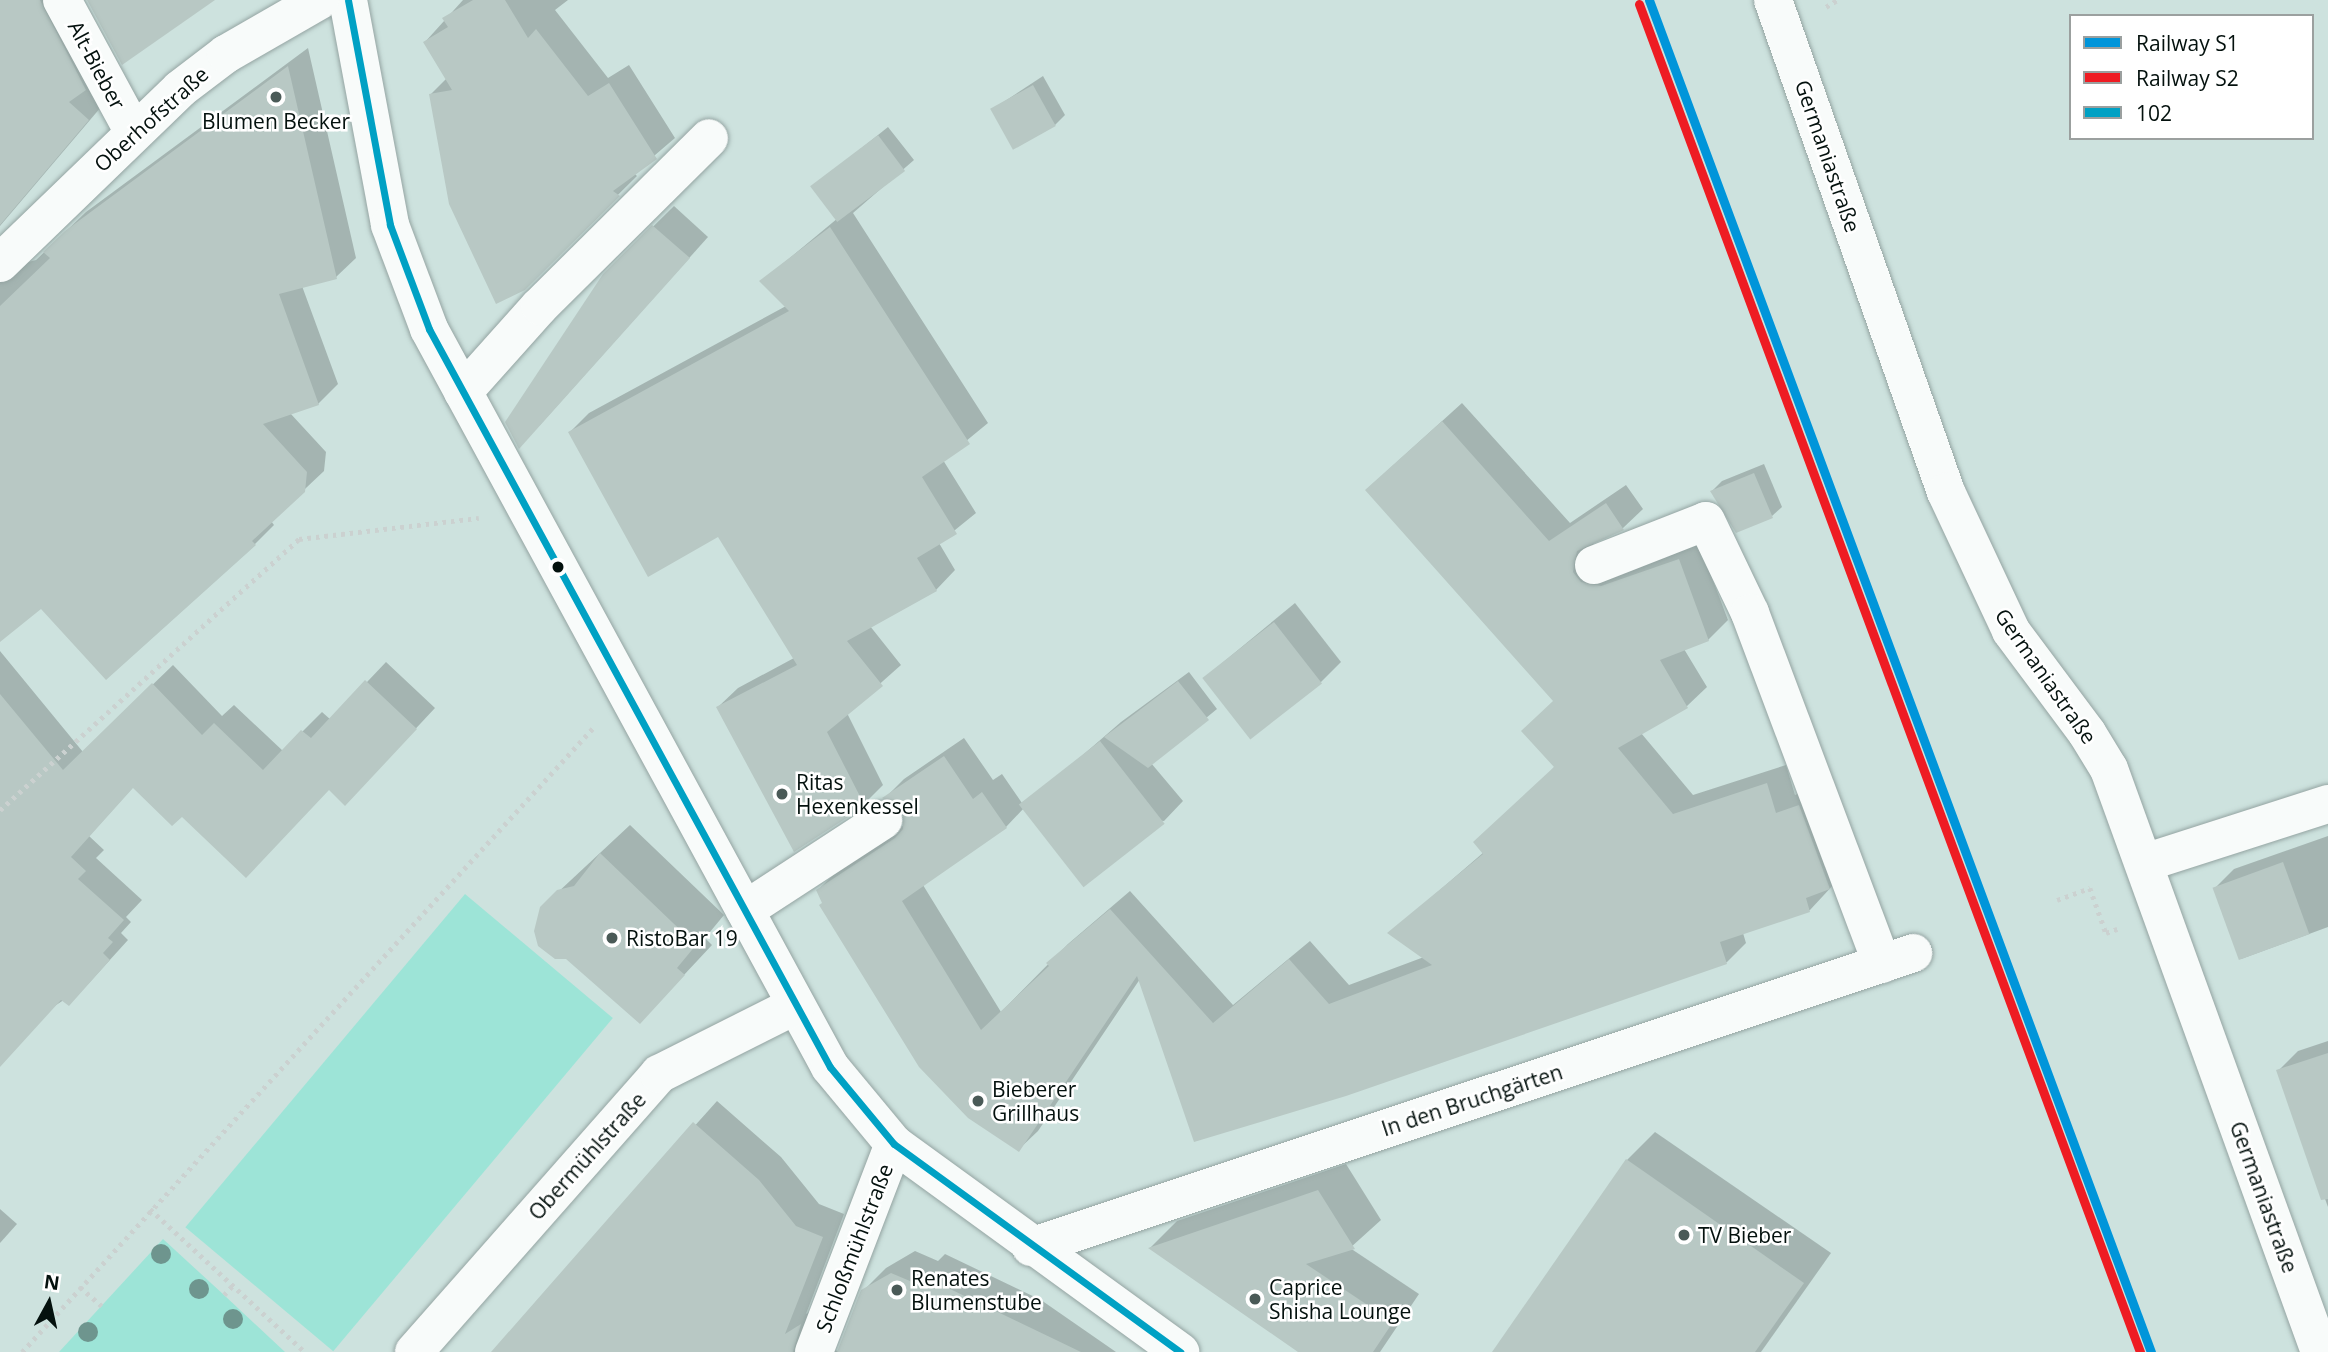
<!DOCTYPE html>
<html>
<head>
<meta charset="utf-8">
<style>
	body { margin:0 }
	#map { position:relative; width:2328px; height:1352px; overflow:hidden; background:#cde2de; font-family:"Open Sans",sans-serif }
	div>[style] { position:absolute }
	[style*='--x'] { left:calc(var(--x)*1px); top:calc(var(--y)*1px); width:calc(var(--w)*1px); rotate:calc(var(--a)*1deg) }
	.green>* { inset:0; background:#9de4d7; transform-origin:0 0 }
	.shadow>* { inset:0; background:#0003 }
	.building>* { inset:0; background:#b8c8c4; transform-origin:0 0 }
	.path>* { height:4.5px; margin-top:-2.25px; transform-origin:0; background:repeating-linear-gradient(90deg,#cbd1d0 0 3.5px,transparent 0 8.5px) }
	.roads { filter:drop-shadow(0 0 2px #94a4a2) drop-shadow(0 0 2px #94a4a2) }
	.minor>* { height:38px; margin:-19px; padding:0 19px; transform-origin:19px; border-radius:19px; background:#f8fbfa }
	.bus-1>* { height:7px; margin:-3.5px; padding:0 3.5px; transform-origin:3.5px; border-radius:3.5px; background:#00a1c4 }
	.rail-1>* { height:9px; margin:-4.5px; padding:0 4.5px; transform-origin:4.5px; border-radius:4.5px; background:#0095da }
	.rail-2>* { height:9px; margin:-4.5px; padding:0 4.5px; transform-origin:4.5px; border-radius:4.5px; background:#ee1c23 }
	.trees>* { width:20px; height:20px; margin:-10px; border-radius:50%; background:#6e958e }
	.dots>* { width:19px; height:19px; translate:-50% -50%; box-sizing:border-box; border:4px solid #fff; border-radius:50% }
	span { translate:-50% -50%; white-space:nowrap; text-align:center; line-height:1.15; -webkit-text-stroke:5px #fff; paint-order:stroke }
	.street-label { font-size:21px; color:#04110e }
	.poi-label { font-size:21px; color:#04110e }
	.left { translate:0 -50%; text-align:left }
	.legend { position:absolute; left:2069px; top:14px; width:245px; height:126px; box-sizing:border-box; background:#fff; border:2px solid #9ba09f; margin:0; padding:9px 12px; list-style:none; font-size:21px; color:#04110e }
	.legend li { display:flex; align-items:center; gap:14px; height:35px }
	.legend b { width:35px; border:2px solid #9ba09f }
	.north { position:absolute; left:14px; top:1268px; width:70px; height:70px; -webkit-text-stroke:5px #fff; paint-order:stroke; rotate:8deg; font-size:19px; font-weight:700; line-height:28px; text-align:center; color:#04110e }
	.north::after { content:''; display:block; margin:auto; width:24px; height:32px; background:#04110e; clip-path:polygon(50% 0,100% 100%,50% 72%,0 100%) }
</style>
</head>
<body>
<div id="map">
	<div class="green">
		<div style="left:465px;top:894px;width:193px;height:435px;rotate:40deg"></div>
		<div style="clip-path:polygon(163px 1239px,224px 1295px,285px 1352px,59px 1352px)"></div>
	</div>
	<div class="shadow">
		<div style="clip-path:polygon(0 0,66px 0,107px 100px,0 226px)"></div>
		<div style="clip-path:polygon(463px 0,568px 0,555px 10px,608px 78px,629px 65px,675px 138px,634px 173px,637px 176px,524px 288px,431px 94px,447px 78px,425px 42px)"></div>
		<div style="clip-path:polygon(308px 48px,356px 258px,336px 277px,302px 286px,338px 384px,318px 404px,290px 413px,326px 452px,324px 471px,271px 521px,274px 525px,255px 544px,41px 607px,0 640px,0 278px,17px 265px,36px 260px,86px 212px)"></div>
		<div style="clip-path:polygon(1043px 76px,1065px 115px,1055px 125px,993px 109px)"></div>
		<div style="clip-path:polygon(888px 127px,914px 160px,853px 213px,988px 423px,943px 460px,976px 513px,939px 543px,955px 570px,936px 590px,870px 626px,901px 665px,847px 713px,883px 785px,864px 804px,718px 707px,738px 688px,794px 658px,719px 535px,570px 432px,589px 413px,786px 306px,762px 281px,838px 218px,813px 187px)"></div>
		<div style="clip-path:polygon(674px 206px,708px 237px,539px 426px,604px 275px)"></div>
		<div style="clip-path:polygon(1462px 403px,1570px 523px,1626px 485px,1643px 509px,1623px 528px,1594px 541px,1592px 552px,1698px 541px,1728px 620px,1708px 640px,1684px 649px,1707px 687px,1687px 706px,1641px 733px,1693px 795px,1786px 765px,1795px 795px,1818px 786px,1849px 868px,1810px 910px,1743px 933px,1746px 943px,1727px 962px,1345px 1095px,1195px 1140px,1140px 979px,1038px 1131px,1018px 1150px,818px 890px,837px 871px,904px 825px,903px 808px,885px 798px,904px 779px,964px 738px,993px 780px,1002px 774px,1024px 806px,1121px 722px,1189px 672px,1217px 709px,1151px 763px,1183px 801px,1164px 821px,1024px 808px,1006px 827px,923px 885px,1001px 1012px,1068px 944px,1130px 891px,1233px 1005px,1310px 941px,1349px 985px,1424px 957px,1390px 933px,1484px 852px,1555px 766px,1555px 700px,1387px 471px)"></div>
		<div style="clip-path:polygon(1764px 464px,1782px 507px,1772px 516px,1712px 491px,1722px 481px)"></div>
		<div style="clip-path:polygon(1295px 603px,1341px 662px,1321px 682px,1204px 678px)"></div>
		<div style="clip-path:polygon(0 651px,83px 752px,173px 665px,222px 716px,234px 705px,283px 751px,322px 712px,331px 720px,386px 662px,435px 708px,364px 784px,182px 814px,134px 786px,89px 836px,104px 850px,96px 858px,142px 900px,126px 917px,131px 922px,121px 933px,128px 940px,88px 984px,0 1042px)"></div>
		<div style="clip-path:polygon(630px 825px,724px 915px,705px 938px,712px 945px,640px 1022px,541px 908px)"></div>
		<div style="clip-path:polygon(2328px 836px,2328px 927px,2241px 959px,2215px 888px,2234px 869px)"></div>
		<div style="clip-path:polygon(2328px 1041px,2328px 1207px,2278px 1071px,2298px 1051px)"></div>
		<div style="clip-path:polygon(717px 1101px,781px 1157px,819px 1204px,844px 1214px,806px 1314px,822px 1304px,828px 1350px,840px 1351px,863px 1291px,886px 1268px,915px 1251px,938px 1261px,945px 1254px,1041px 1300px,1116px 1352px,492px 1352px)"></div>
		<div style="clip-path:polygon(1655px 1132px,1831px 1253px,1761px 1352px,1511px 1352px,1627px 1160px)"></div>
		<div style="clip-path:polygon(1346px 1164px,1381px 1220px,1350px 1248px,1419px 1294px,1380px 1352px,1302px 1352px,1150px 1248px,1177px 1221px)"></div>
		<div style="clip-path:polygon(0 1209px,17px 1224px,0 1243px)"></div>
	</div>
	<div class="building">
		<div style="clip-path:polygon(0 0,40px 0,86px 90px,69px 102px,89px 120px,0 225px)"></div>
		<div style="clip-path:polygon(87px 0,215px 0,122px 65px)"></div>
		<div style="clip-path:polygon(473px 0,505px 0,528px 38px,536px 29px,588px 96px,609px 83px,657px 159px,613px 191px,620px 196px,525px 290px,496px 304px,449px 204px,429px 94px,452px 90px,423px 42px,448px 27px,442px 18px)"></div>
		<div style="clip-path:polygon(288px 66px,337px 279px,279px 294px,319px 405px,263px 424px,307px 472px,305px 492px,252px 541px,256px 545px,106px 680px,41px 609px,0 642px,0 306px,50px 258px,43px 252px,65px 231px)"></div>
		<div style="left:1033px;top:85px;width:47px;height:49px;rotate:61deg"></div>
		<div style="left:878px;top:135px;width:45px;height:85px;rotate:53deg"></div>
		<div style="clip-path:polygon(652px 225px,690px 258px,519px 449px,505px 422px,603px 274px)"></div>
		<div style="clip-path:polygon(830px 227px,970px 444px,922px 477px,957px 534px,917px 558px,937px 591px,847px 641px,883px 686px,827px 732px,865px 806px,794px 852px,716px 707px,797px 665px,718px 537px,648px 577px,568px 432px,789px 311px,759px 281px)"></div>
		<div style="clip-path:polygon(1442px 421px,1549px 541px,1606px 503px,1624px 530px,1577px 551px,1573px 572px,1581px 582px,1601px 586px,1679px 559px,1709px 641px,1660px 660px,1688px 708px,1618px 748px,1673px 814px,1767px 783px,1776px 813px,1799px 805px,1830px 889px,1806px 898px,1810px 912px,1720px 942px,1727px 964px,1346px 1096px,1194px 1142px,1137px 976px,1019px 1152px,968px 1118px,919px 1067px,819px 905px,822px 903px,816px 890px,895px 838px,903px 829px,902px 809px,882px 798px,944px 756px,973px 799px,982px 792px,1007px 828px,902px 901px,981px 1030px,1049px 966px,1046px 963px,1110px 909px,1213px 1023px,1289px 959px,1329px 1004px,1432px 965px,1387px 933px,1483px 854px,1473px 842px,1554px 767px,1521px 731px,1553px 701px,1365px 490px)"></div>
		<div style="clip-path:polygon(1754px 473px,1773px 518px,1736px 533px,1710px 491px)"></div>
		<div style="left:1274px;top:622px;width:78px;height:91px;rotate:52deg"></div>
		<div style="clip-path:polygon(365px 680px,417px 729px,345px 806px,329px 790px,246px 878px,182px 817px,172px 826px,133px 788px,71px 857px,86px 871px,78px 879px,124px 920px,108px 938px,113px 942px,103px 953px,110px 960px,69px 1006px,61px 1000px,0 1067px,0 694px,63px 770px,152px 683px,202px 735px,214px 723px,263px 770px,301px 730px,311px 738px)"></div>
		<div style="clip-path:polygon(1178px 681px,1209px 720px,1148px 768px,1104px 737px)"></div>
		<div style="left:1100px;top:741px;width:105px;height:103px;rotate:52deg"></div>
		<div style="clip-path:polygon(600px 853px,696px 945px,677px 968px,685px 975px,640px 1024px,566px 959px,555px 959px,538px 946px,534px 931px,540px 907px,557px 890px,574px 886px)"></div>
		<div style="left:2283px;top:862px;width:77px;height:75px;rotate:70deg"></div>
		<div style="clip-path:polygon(2328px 1053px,2328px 1199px,2321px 1200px,2276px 1070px)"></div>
		<div style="clip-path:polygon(693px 1122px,759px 1180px,796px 1226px,823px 1237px,785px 1334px,801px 1324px,793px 1352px,491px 1352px)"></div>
		<div style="clip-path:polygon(1626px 1159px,1804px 1283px,1755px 1352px,1492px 1352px)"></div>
		<div style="clip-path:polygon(1318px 1190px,1355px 1249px,1306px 1264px,1393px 1322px,1373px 1352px,1298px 1352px,1148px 1248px)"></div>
		<div style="clip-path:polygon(891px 1273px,917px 1284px,921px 1275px,1081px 1352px,837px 1352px,861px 1290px)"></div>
	</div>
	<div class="path">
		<div style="--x:1826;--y:7;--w:13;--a:-32"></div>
		<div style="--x:0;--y:810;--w:404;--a:-42.2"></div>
		<div style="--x:299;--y:539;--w:181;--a:-6.7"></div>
		<div style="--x:2057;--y:900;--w:35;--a:-20"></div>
		<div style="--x:2090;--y:888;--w:48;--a:70.4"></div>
		<div style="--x:2106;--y:933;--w:12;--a:-20"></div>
		<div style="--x:150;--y:1209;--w:211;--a:42.7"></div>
		<div style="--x:80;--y:1287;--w:29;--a:41"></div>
		<div style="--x:224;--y:1295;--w:13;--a:-48"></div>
		<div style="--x:22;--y:1352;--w:846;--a:-47.54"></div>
	</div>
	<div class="roads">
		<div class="minor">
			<div style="--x:62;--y:0;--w:149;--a:61.5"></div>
			<div style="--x:348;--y:0;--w:229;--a:79.4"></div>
			<div style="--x:390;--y:225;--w:111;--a:69.4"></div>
			<div style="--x:429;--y:329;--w:840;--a:61.48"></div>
			<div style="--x:830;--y:1067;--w:100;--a:50.3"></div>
			<div style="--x:894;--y:1144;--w:354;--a:36"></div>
			<div style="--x:1773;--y:0;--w:522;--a:70.63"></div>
			<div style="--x:1946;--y:492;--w:153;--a:64.9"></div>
			<div style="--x:2011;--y:631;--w:127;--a:53.3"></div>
			<div style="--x:2087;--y:733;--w:42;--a:58.6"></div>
			<div style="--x:2109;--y:769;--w:620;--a:70.1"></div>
			<div style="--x:0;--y:263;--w:250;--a:-44"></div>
			<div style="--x:180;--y:89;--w:58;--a:-37.3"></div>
			<div style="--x:226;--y:54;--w:108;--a:-29.9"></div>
			<div style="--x:463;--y:392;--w:115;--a:-48.2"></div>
			<div style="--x:540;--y:306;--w:238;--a:-44.8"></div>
			<div style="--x:1594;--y:565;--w:120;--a:-21.4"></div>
			<div style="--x:1706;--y:521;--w:102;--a:64.4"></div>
			<div style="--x:1750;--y:613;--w:375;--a:69.4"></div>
			<div style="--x:2144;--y:863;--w:193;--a:-17.8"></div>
			<div style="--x:745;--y:910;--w:165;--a:-33.1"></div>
			<div style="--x:1031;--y:1247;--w:930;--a:-18.43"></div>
			<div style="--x:414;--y:1352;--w:371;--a:-48.6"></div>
			<div style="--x:659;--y:1074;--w:153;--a:-26.7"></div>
			<div style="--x:814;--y:1352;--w:223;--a:-69"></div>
		</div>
	</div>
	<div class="bus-1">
		<div style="--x:348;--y:0;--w:229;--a:79.4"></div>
		<div style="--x:390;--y:225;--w:111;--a:69.4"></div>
		<div style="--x:429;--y:329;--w:840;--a:61.48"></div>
		<div style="--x:830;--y:1067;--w:100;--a:50.3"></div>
		<div style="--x:894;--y:1144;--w:354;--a:36"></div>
	</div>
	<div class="rail-1">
		<div style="--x:1649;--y:0;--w:1442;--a:69.63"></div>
	</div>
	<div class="rail-2">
		<div style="--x:1639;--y:4;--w:1438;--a:69.61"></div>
	</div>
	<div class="trees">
		<div style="left:161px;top:1254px"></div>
		<div style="left:199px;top:1289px"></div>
		<div style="left:233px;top:1319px"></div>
		<div style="left:88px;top:1332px"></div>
	</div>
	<div class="dots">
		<div style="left:276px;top:97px;background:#4a5a57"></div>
		<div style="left:558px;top:567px;background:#04110e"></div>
		<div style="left:782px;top:794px;background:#4a5a57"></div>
		<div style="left:612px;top:938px;background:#4a5a57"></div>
		<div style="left:978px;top:1101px;background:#4a5a57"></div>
		<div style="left:1684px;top:1235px;background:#4a5a57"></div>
		<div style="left:897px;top:1290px;background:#4a5a57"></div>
		<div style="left:1255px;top:1299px;background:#4a5a57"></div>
	</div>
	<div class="street-label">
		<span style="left:97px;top:65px;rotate:62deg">Alt-Bieber</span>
		<span style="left:151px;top:119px;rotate:-42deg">Oberhofstraße</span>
		<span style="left:1828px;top:156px;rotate:71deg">Germaniastraße</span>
		<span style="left:2046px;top:676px;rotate:55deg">Germaniastraße</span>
		<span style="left:1472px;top:1100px;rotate:-18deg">In den Bruchgärten</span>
		<span style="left:587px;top:1156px;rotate:-48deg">Obermühlstraße</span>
		<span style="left:2264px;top:1197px;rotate:70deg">Germaniastraße</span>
		<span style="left:854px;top:1248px;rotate:-69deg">Schloßmühlstraße</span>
	</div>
	<div class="poi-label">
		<span style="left:276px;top:121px">Blumen Becker</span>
		<span class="left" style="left:796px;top:794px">Ritas<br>Hexenkessel</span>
		<span class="left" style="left:626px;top:938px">RistoBar 19</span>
		<span class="left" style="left:992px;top:1101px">Bieberer<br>Grillhaus</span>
		<span class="left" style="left:1698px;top:1235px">TV Bieber</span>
		<span class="left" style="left:911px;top:1290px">Renates<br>Blumenstube</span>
		<span class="left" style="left:1269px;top:1299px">Caprice<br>Shisha Lounge</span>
	</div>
	<ul class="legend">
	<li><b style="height:9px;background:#0095da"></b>Railway S1</li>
	<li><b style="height:9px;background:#ee1c23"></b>Railway S2</li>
	<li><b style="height:9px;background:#00a1c4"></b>102</li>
	</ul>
	<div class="north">N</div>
</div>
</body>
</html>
